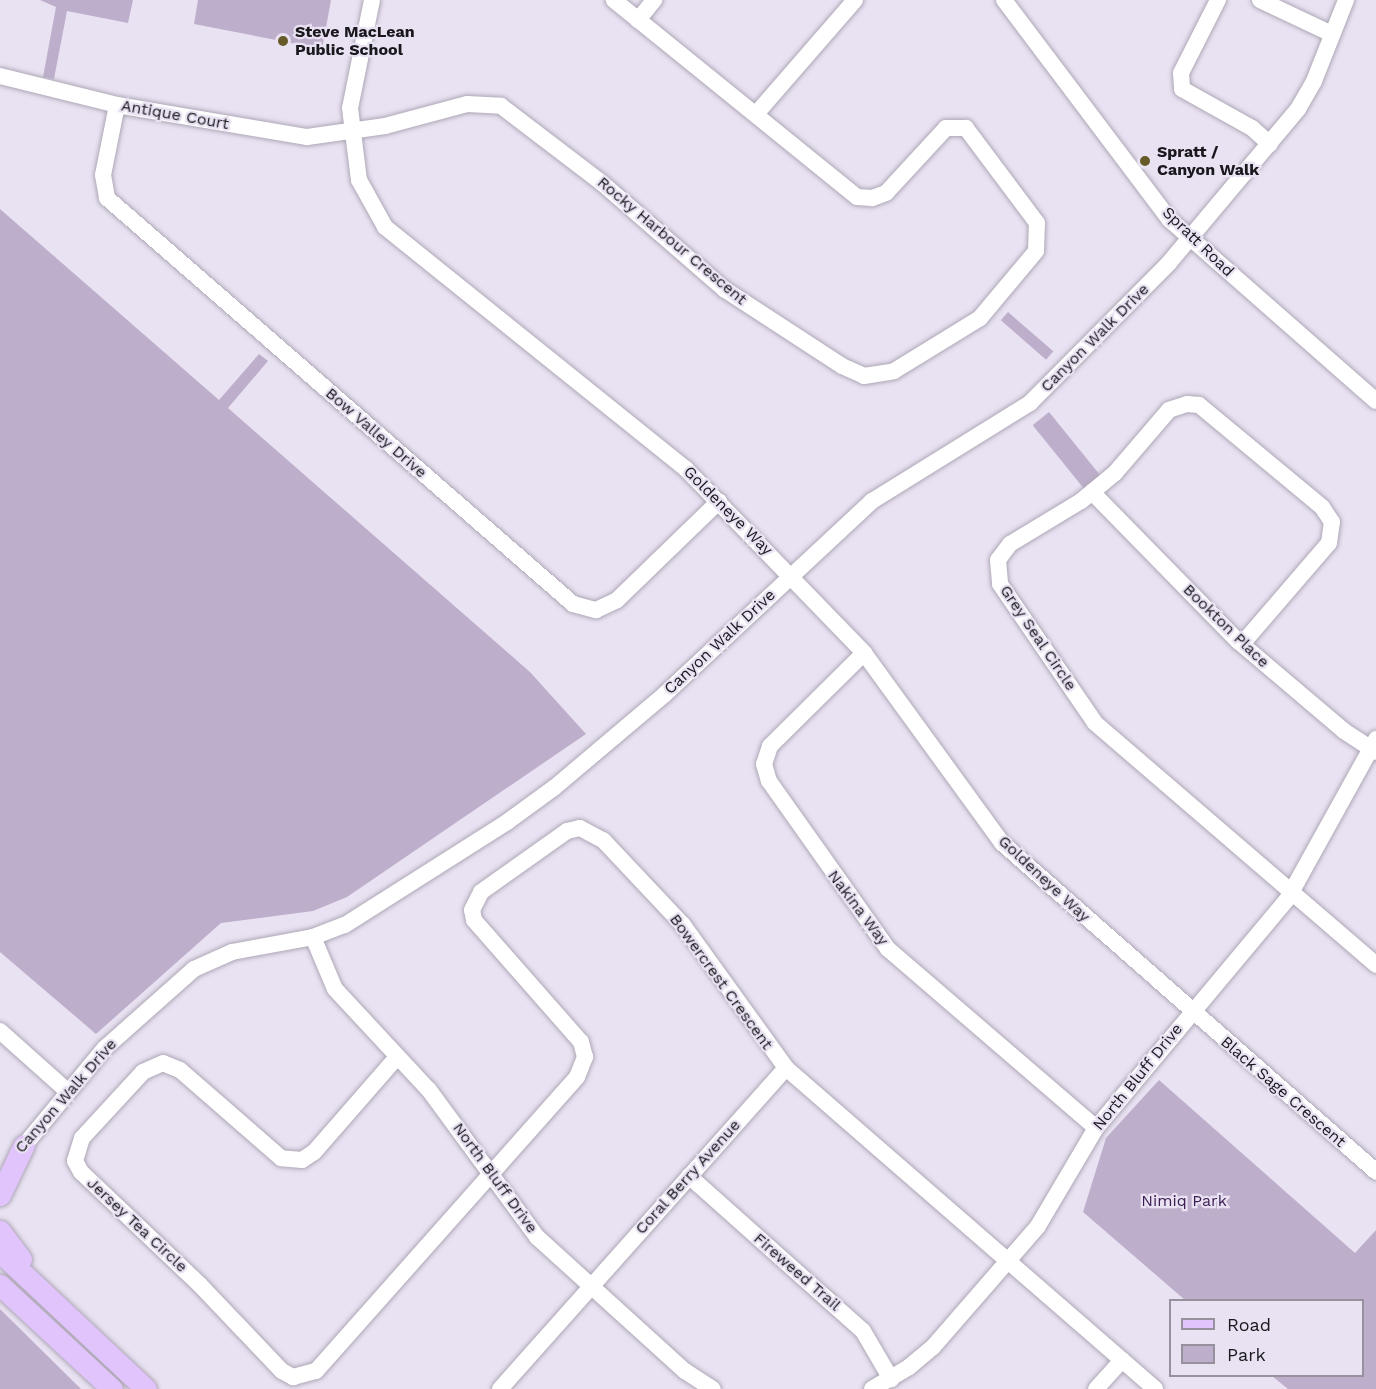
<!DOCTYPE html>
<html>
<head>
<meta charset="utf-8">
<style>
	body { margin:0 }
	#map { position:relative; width:1376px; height:1389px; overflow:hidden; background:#e9e2f2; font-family:"Work Sans",sans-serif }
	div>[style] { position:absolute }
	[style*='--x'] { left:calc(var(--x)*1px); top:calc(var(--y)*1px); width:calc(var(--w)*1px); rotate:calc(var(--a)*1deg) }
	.green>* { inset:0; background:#bdafcb; transform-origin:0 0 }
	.roads { filter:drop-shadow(0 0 2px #aea7b6) drop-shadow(0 0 2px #aea7b6) }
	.minor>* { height:16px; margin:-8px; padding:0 8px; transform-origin:8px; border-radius:8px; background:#fff }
	.major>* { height:21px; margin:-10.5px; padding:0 10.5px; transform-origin:10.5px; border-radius:10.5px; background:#e1c4fc }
	.dots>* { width:16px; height:16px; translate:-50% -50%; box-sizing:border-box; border:3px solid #e9e2f2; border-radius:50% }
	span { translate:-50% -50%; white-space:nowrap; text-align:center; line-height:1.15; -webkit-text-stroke:4.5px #e9e2f2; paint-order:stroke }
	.poi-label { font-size:16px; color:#1a171d; font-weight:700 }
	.left { translate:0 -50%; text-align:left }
	.street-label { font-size:16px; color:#1a171d }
	.park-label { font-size:16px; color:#3b1c52 }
	.legend { position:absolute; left:1169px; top:1299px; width:195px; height:78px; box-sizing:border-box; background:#e9e2f2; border:2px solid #96919d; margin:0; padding:8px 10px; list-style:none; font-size:18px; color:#1a171d }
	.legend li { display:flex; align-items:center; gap:12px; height:30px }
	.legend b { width:30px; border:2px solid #96919d }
</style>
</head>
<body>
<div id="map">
	<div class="green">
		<div style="clip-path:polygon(40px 0,133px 0,128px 23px,67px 11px,54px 79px,43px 77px,56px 7px)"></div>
		<div style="clip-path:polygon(198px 0,331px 0,322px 49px,194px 24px)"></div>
		<div style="clip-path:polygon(0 209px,219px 400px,259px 354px,268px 361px,228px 408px,530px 672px,586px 734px,347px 897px,313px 911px,221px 923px,96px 1034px,0 952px)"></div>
		<div style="left:1008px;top:312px;width:60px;height:11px;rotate:41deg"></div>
		<div style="left:1049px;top:412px;width:81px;height:21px;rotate:51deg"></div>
		<div style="clip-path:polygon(1159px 1080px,1355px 1253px,1376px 1230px,1376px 1389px,1288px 1389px,1272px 1376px,1362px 1376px,1362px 1300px,1185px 1300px,1083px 1212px,1106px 1138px)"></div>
		<div style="clip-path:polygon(0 1309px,81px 1389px,0 1389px)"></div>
	</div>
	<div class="roads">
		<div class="minor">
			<div style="--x:372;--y:0;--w:110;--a:101.5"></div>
			<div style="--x:350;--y:108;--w:73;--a:82.9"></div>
			<div style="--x:359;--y:180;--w:54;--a:61"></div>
			<div style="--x:385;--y:227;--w:386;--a:38.8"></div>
			<div style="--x:686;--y:469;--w:256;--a:45.9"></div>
			<div style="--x:864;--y:653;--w:235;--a:54"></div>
			<div style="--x:1002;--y:843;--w:498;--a:41.3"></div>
			<div style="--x:1004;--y:0;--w:276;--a:53"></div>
			<div style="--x:1170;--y:220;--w:274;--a:41.3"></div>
			<div style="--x:1218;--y:0;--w:82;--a:116.9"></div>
			<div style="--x:1181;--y:73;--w:16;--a:86"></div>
			<div style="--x:1182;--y:89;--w:80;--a:29.1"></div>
			<div style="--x:1252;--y:128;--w:24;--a:42"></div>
			<div style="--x:1260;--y:0;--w:80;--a:25.3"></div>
			<div style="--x:638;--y:20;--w:26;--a:-51"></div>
			<div style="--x:0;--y:76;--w:121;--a:13.9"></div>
			<div style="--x:117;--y:105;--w:193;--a:9.6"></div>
			<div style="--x:307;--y:137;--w:79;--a:-8"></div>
			<div style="--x:385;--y:126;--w:85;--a:-15"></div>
			<div style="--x:467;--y:104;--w:34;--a:3"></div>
			<div style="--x:501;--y:106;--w:127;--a:37.3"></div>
			<div style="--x:602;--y:183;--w:162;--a:41"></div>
			<div style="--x:724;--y:289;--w:141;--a:33.1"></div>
			<div style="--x:842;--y:366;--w:24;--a:24"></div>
			<div style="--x:864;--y:376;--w:30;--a:-9"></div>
			<div style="--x:894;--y:371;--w:101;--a:-31.6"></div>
			<div style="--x:980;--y:318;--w:87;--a:-50.1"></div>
			<div style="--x:1036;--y:251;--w:28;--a:-88"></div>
			<div style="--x:1037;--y:223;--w:119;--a:-126.8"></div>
			<div style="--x:966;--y:128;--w:20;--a:180"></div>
			<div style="--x:946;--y:128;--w:88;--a:132.7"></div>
			<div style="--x:886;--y:193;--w:15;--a:160"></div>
			<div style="--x:872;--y:198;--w:15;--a:-176"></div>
			<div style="--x:857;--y:197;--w:313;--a:-141"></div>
			<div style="--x:117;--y:105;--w:71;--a:101.3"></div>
			<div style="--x:103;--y:175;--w:23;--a:80"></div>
			<div style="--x:107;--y:198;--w:618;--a:41.06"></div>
			<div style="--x:573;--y:604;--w:24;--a:15"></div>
			<div style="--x:596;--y:610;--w:23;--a:-25"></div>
			<div style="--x:617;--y:600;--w:142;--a:-44.1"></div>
			<div style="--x:756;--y:114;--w:151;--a:-49"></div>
			<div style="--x:1092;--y:492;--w:209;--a:45.6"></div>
			<div style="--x:1238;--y:641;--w:139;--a:40.3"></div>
			<div style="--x:1344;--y:731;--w:38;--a:33"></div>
			<div style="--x:1242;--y:644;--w:133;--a:-49.3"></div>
			<div style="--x:1329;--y:543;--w:21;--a:-82"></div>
			<div style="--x:1332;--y:522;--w:18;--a:-124"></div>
			<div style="--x:1322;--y:507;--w:160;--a:-140.3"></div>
			<div style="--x:1199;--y:405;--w:12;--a:-175"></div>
			<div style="--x:1187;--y:404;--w:19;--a:162"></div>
			<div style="--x:1169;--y:410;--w:83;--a:130.6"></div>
			<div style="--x:1115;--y:473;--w:44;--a:140.5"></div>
			<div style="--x:1081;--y:501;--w:83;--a:148.8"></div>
			<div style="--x:1010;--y:544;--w:20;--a:127"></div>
			<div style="--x:998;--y:560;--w:24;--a:85"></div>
			<div style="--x:1000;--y:584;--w:168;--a:55.6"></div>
			<div style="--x:1095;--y:723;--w:371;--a:40.7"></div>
			<div style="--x:864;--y:653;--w:132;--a:135.3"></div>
			<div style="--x:770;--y:746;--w:19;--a:108"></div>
			<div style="--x:764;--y:764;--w:18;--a:74"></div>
			<div style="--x:769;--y:781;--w:206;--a:54.7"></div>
			<div style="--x:888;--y:949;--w:274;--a:40.7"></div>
			<div style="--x:313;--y:937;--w:56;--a:67.1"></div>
			<div style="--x:335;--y:989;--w:138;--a:47.1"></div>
			<div style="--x:429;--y:1090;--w:182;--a:53.7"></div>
			<div style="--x:537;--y:1237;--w:200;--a:42.2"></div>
			<div style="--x:685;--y:1371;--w:33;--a:33"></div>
			<div style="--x:0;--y:1031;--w:90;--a:41.8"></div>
			<div style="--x:397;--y:1057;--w:126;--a:131.1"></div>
			<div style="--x:314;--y:1152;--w:14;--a:146"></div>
			<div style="--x:302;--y:1160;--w:21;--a:-175"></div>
			<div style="--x:281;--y:1158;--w:134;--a:-138.9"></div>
			<div style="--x:180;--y:1070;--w:18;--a:-158"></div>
			<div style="--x:163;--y:1063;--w:22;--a:156"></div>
			<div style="--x:143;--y:1072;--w:90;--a:132.7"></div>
			<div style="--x:82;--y:1138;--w:24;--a:107"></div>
			<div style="--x:75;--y:1161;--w:13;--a:61"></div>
			<div style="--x:81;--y:1172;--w:164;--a:43.5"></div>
			<div style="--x:200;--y:1285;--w:119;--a:46.4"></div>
			<div style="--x:282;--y:1371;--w:13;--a:29"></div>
			<div style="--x:293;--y:1377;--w:24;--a:-15"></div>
			<div style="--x:316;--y:1371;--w:393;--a:-48.4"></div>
			<div style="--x:577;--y:1077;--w:22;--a:-68"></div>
			<div style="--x:585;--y:1057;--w:16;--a:-105"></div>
			<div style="--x:581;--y:1042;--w:162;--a:-131.3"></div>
			<div style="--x:474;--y:920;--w:10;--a:-101"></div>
			<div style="--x:472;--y:910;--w:20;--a:-63"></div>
			<div style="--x:481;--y:892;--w:105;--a:-35.3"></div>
			<div style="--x:567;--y:831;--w:13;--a:-13"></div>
			<div style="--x:580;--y:828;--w:26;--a:28"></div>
			<div style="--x:603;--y:840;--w:117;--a:46.7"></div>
			<div style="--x:683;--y:925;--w:176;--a:54.2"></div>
			<div style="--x:786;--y:1068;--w:489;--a:41"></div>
			<div style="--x:18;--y:1153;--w:136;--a:-50.4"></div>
			<div style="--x:105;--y:1048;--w:119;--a:-41.6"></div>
			<div style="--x:194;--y:969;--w:42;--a:-24.1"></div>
			<div style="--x:232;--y:952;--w:82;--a:-10.5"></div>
			<div style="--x:313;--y:937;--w:34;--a:-21"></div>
			<div style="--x:345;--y:925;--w:192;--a:-32.4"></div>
			<div style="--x:507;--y:822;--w:59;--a:-36.1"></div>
			<div style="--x:555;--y:787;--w:144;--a:-40.2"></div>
			<div style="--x:665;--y:694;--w:283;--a:-43"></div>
			<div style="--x:872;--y:501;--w:186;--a:-31.8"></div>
			<div style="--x:1030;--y:403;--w:196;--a:-45.2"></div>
			<div style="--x:1168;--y:264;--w:202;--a:-50"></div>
			<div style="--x:1298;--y:109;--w:32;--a:-60"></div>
			<div style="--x:1314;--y:81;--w:87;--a:-68.4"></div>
			<div style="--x:689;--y:1176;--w:233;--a:41.7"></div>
			<div style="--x:863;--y:1331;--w:56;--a:59.7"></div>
			<div style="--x:500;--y:1389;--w:430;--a:-48.3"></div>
			<div style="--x:872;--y:1389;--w:43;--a:-30.7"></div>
			<div style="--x:909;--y:1367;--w:31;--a:-40"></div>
			<div style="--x:933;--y:1347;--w:160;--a:-49"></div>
			<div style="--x:1038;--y:1226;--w:114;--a:-59.4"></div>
			<div style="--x:1096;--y:1128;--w:300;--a:-50.1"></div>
			<div style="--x:1288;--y:898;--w:182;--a:-61"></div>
			<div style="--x:1096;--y:1389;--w:39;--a:-48"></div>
		</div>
		<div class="major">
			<div style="--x:0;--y:1195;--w:55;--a:-64.4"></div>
			<div style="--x:0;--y:1231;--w:35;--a:53"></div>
			<div style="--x:0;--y:1252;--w:200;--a:43.2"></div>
			<div style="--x:0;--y:1285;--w:153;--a:42.9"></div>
		</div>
	</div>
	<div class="dots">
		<div style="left:283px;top:41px;background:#665b28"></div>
		<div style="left:1145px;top:161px;background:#665b28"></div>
	</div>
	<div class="poi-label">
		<span class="left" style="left:295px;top:41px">Steve MacLean<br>Public School</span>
		<span class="left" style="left:1157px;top:161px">Spratt /<br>Canyon Walk</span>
	</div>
	<div class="street-label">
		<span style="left:175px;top:115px;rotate:10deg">Antique Court</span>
		<span style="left:672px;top:241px;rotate:40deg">Rocky Harbour Crescent</span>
		<span style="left:1198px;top:242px;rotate:44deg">Spratt Road</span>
		<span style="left:1095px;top:338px;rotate:-45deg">Canyon Walk Drive</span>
		<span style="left:376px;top:433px;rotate:41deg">Bow Valley Drive</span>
		<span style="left:728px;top:511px;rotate:45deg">Goldeneye Way</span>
		<span style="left:1226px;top:626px;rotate:44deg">Bookton Place</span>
		<span style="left:1038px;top:638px;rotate:56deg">Grey Seal Circle</span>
		<span style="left:720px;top:642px;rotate:-43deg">Canyon Walk Drive</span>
		<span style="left:1044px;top:879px;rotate:43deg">Goldeneye Way</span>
		<span style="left:858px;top:908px;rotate:53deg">Nakina Way</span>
		<span style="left:721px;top:982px;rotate:54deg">Bowercrest Crescent</span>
		<span style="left:1138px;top:1077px;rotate:-51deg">North Bluff Drive</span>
		<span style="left:1283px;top:1092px;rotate:41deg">Black Sage Crescent</span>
		<span style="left:66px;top:1096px;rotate:-49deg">Canyon Walk Drive</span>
		<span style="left:688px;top:1177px;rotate:-48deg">Coral Berry Avenue</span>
		<span style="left:495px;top:1178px;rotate:54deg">North Bluff Drive</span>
		<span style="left:137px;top:1225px;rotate:43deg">Jersey Tea Circle</span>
		<span style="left:797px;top:1272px;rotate:41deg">Fireweed Trail</span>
	</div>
	<div class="park-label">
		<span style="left:1184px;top:1201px">Nimiq Park</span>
	</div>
	<ul class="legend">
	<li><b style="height:8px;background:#e1c4fc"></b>Road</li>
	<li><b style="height:16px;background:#bdafcb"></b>Park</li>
	</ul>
</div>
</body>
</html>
